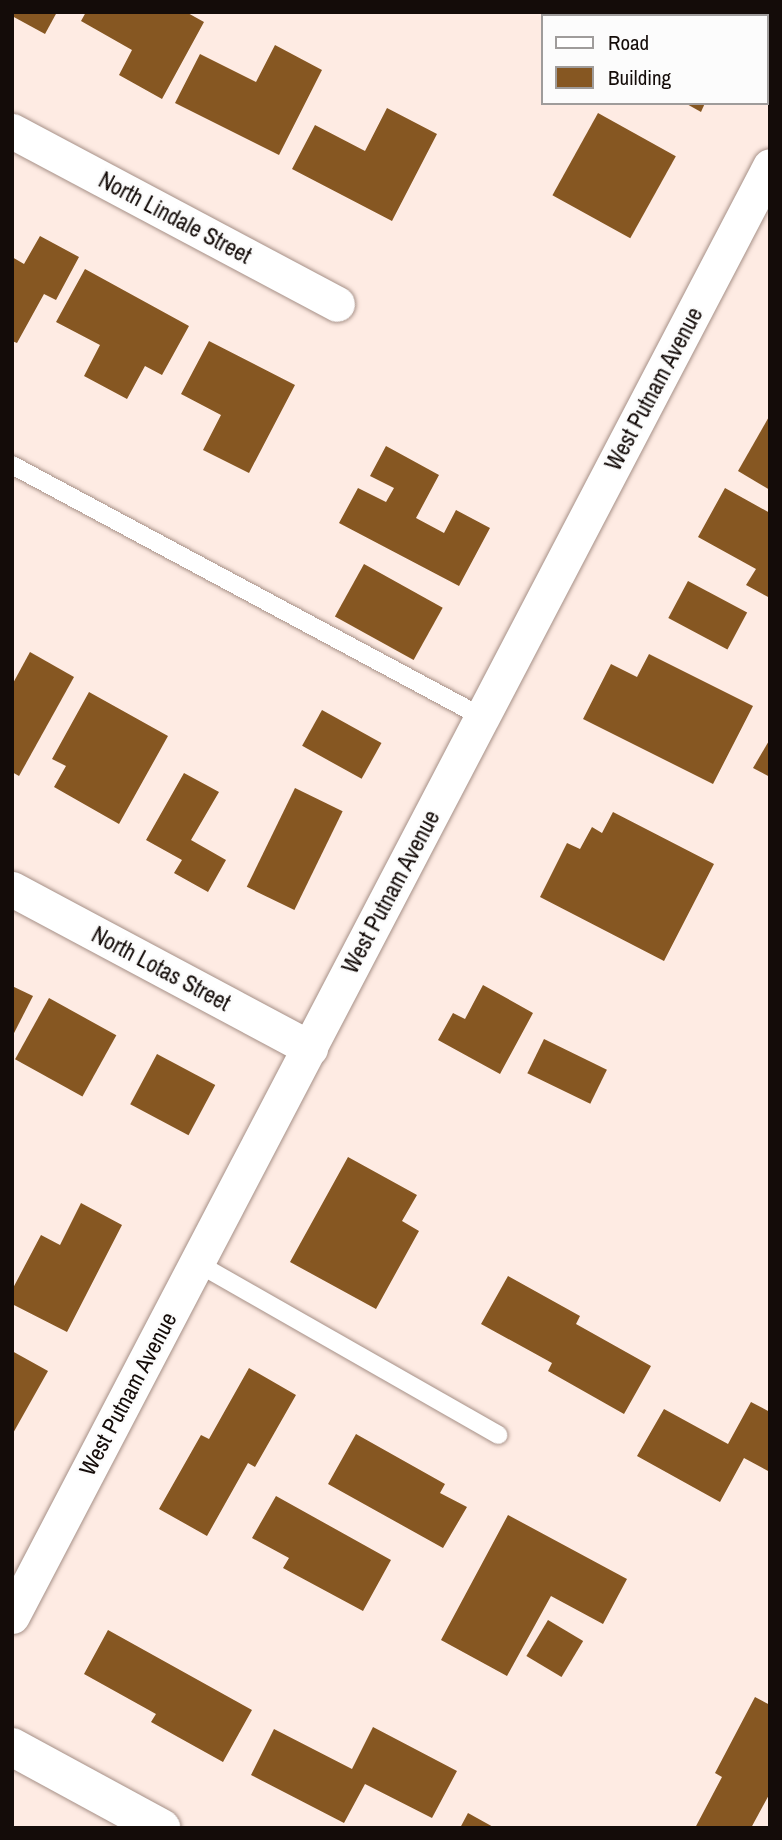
<!DOCTYPE html>
<html>
<head>
<meta charset="utf-8">
<style>
	body { margin:0 }
	#map { position:relative; width:782px; height:1840px; overflow:hidden; background:#feebe3; font-family:"Archivo Narrow",sans-serif }
	div>[style] { position:absolute }
	[style*='--x'] { left:calc(var(--x)*1px); top:calc(var(--y)*1px); width:calc(var(--w)*1px); rotate:calc(var(--a)*1deg) }
	.building>* { inset:0; background:#865722; transform-origin:0 0 }
	.roads { filter:drop-shadow(0 0 2px #a69087) drop-shadow(0 0 2px #a69087) }
	.service>* { height:18px; margin:-9px; padding:0 9px; transform-origin:9px; border-radius:9px; background:#fff }
	.minor>* { height:35px; margin:-17.5px; padding:0 17.5px; transform-origin:17.5px; border-radius:17.5px; background:#fff }
	.secondary>* { height:38px; margin:-19px; padding:0 19px; transform-origin:19px; border-radius:19px; background:#fff }
	span { translate:-50% -50%; white-space:nowrap; text-align:center; line-height:1.15; -webkit-text-stroke:5px #fcfcfc; paint-order:stroke }
	.street-label { font-size:23px; color:#140c09 }
	.frame { position:absolute; inset:0; border:14px solid #140c09; pointer-events:none }
	.legend { position:absolute; left:541px; top:14px; width:228px; height:91px; box-sizing:border-box; background:#fcfcfc; border:2px solid #9f9c9b; margin:0; padding:9px 12px; list-style:none; font-size:21px; color:#140c09 }
	.legend li { display:flex; align-items:center; gap:14px; height:35px }
	.legend b { width:35px; border:2px solid #9f9c9b }
</style>
</head>
<body>
<div id="map">
	<div class="building">
		<div style="clip-path:polygon(12px 12px,57px 12px,45px 34px,12px 16px)"></div>
		<div style="clip-path:polygon(86px 12px,186px 12px,204px 22px,162px 99px,119px 75px,132px 50px,81px 21px)"></div>
		<div style="left:579px;top:12px;width:71px;height:4px"></div>
		<div style="left:684px;top:12px;width:71px;height:4px"></div>
		<div style="clip-path:polygon(275px 45px,322px 70px,279px 155px,175px 103px,200px 54px,256px 82px)"></div>
		<div style="clip-path:polygon(685px 103px,705px 103px,701px 112px)"></div>
		<div style="clip-path:polygon(387px 108px,437px 134px,392px 221px,292px 169px,315px 125px,365px 151px)"></div>
		<div style="left:598px;top:113px;width:89px;height:94px;rotate:29deg"></div>
		<div style="clip-path:polygon(40px 236px,79px 257px,56px 300px,44px 294px,17px 343px,12px 341px,12px 257px,24px 264px)"></div>
		<div style="clip-path:polygon(85px 269px,189px 326px,162px 375px,145px 366px,127px 399px,84px 376px,100px 345px,56px 322px)"></div>
		<div style="clip-path:polygon(209px 341px,295px 385px,249px 473px,203px 450px,221px 415px,181px 394px)"></div>
		<div style="clip-path:polygon(770px 415px,770px 490px,738px 471px)"></div>
		<div style="clip-path:polygon(386px 446px,439px 475px,416px 518px,444px 533px,456px 510px,490px 528px,459px 586px,339px 523px,358px 488px,386px 502px,394px 488px,370px 476px)"></div>
		<div style="clip-path:polygon(725px 488px,770px 513px,770px 598px,746px 585px,756px 569px,698px 537px)"></div>
		<div style="left:364px;top:564px;width:90px;height:60px;rotate:29deg"></div>
		<div style="left:688px;top:581px;width:67px;height:42px;rotate:28deg"></div>
		<div style="clip-path:polygon(30px 652px,74px 677px,19px 776px,12px 772px,12px 685px)"></div>
		<div style="clip-path:polygon(649px 654px,753px 706px,713px 784px,583px 719px,611px 664px,637px 677px)"></div>
		<div style="clip-path:polygon(89px 692px,168px 736px,119px 824px,54px 787px,66px 766px,52px 759px)"></div>
		<div style="left:322px;top:710px;width:68px;height:41px;rotate:29deg"></div>
		<div style="clip-path:polygon(770px 739px,770px 777px,753px 768px)"></div>
		<div style="clip-path:polygon(184px 773px,219px 792px,191px 840px,226px 860px,208px 892px,174px 873px,182px 860px,146px 840px)"></div>
		<div style="left:295px;top:788px;width:53px;height:110px;rotate:26deg"></div>
		<div style="clip-path:polygon(613px 812px,714px 864px,664px 961px,540px 897px,567px 843px,580px 849px,592px 827px,602px 833px)"></div>
		<div style="clip-path:polygon(483px 985px,533px 1013px,500px 1074px,438px 1040px,453px 1013px,465px 1019px)"></div>
		<div style="clip-path:polygon(12px 986px,33px 996px,12px 1037px)"></div>
		<div style="left:49px;top:998px;width:77px;height:70px;rotate:29deg"></div>
		<div style="left:544px;top:1039px;width:70px;height:38px;rotate:26deg"></div>
		<div style="left:157px;top:1054px;width:66px;height:57px;rotate:28deg"></div>
		<div style="clip-path:polygon(348px 1157px,417px 1195px,402px 1221px,419px 1231px,376px 1309px,290px 1262px)"></div>
		<div style="clip-path:polygon(81px 1203px,122px 1225px,67px 1332px,12px 1304px,12px 1290px,41px 1235px,60px 1245px)"></div>
		<div style="clip-path:polygon(508px 1276px,580px 1316px,576px 1324px,651px 1366px,624px 1414px,548px 1371px,552px 1363px,481px 1324px)"></div>
		<div style="clip-path:polygon(12px 1351px,48px 1371px,12px 1435px)"></div>
		<div style="clip-path:polygon(249px 1368px,296px 1395px,255px 1467px,248px 1463px,207px 1536px,159px 1509px,201px 1435px,209px 1439px)"></div>
		<div style="clip-path:polygon(751px 1402px,770px 1412px,770px 1472px,744px 1458px,720px 1502px,637px 1456px,664px 1409px,728px 1444px)"></div>
		<div style="clip-path:polygon(356px 1434px,445px 1484px,440px 1493px,467px 1507px,443px 1548px,328px 1484px)"></div>
		<div style="clip-path:polygon(276px 1496px,391px 1560px,363px 1611px,283px 1568px,289px 1558px,252px 1538px)"></div>
		<div style="clip-path:polygon(508px 1515px,627px 1579px,603px 1624px,551px 1596px,507px 1676px,441px 1640px)"></div>
		<div style="left:548px;top:1620px;width:41px;height:42px;rotate:31deg"></div>
		<div style="clip-path:polygon(108px 1630px,252px 1710px,223px 1762px,151px 1722px,156px 1714px,84px 1674px)"></div>
		<div style="clip-path:polygon(755px 1697px,770px 1705px,770px 1793px,751px 1828px,695px 1828px,722px 1777px,715px 1773px)"></div>
		<div style="clip-path:polygon(373px 1727px,457px 1771px,432px 1818px,365px 1784px,344px 1823px,251px 1775px,274px 1729px,352px 1769px)"></div>
		<div style="clip-path:polygon(468px 1813px,495px 1828px,460px 1828px)"></div>
	</div>
	<div class="roads">
		<div class="service">
			<div style="--x:12;--y:465;--w:533;--a:28.2"></div>
			<div style="--x:197;--y:1263;--w:347;--a:29.7"></div>
		</div>
		<div class="minor">
			<div style="--x:12;--y:131;--w:368;--a:28"></div>
			<div style="--x:12;--y:889;--w:338;--a:28.1"></div>
			<div style="--x:12;--y:1616;--w:1636;--a:-62.4"></div>
		</div>
		<div class="secondary">
			<div style="--x:12;--y:1747;--w:170;--a:28.5"></div>
		</div>
	</div>
	<div class="street-label">
		<span style="left:175px;top:218px;rotate:28deg">North Lindale Street</span>
		<span style="left:654px;top:389px;rotate:-62deg">West Putnam Avenue</span>
		<span style="left:391px;top:892px;rotate:-62deg">West Putnam Avenue</span>
		<span style="left:161px;top:969px;rotate:28deg">North Lotas Street</span>
		<span style="left:128px;top:1394px;rotate:-62deg">West Putnam Avenue</span>
	</div>
	<div class="frame"></div>
	<ul class="legend">
	<li><b style="height:9px;background:#fff"></b>Road</li>
	<li><b style="height:19px;background:#865722"></b>Building</li>
	</ul>
</div>
</body>
</html>
